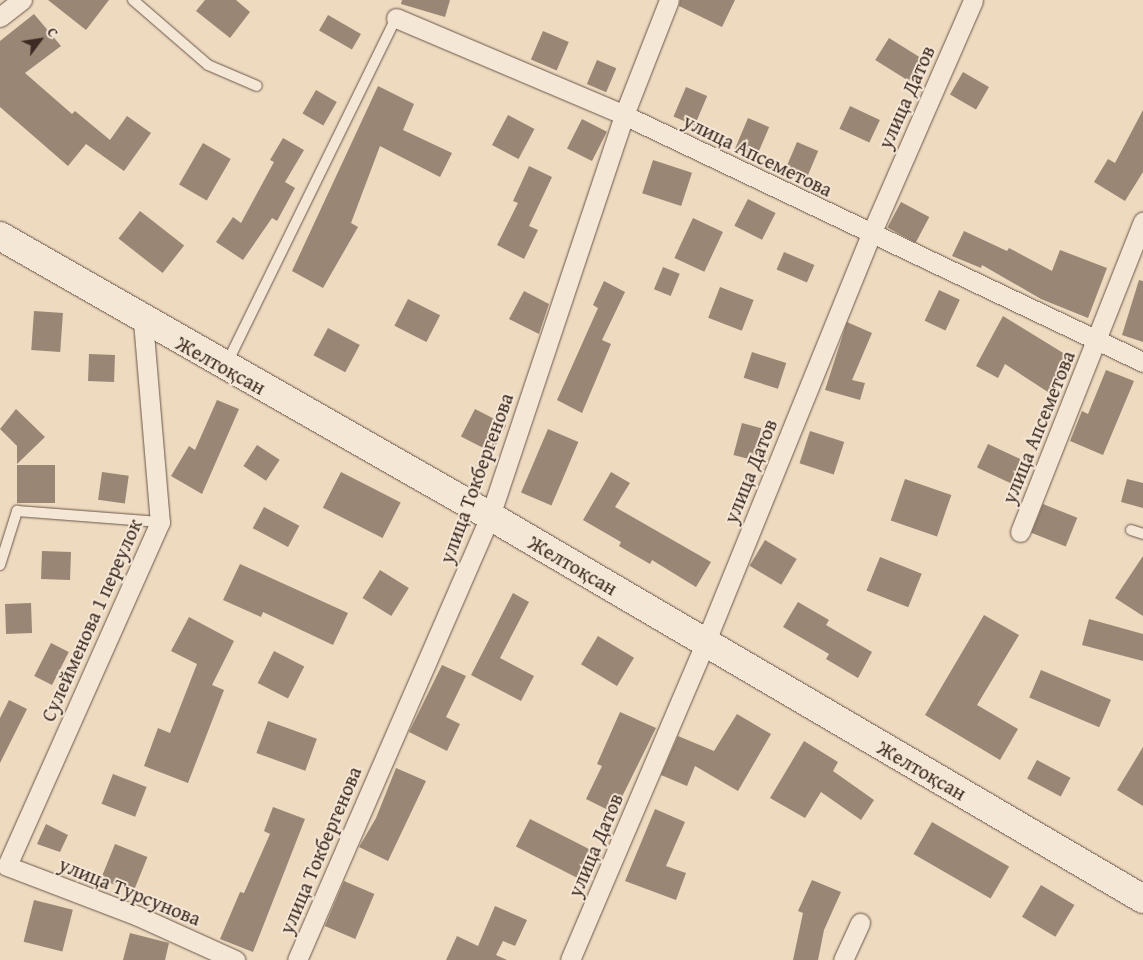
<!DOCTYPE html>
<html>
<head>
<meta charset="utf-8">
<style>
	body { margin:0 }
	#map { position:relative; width:1143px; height:960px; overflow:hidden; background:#eedabf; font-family:"Gentium Book Plus",serif }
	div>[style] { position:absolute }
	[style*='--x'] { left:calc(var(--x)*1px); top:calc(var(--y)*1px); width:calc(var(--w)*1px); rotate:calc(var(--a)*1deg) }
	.building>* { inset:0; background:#998674; transform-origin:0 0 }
	.roads { filter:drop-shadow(0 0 1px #695649) drop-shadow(0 0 1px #695649) }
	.lane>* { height:10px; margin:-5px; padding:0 5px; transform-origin:5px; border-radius:5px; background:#f4e7d5 }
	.street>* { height:19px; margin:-9.5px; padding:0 9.5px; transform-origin:9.5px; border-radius:9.5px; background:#f4e7d5 }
	.secondary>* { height:28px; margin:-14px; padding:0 14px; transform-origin:14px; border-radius:14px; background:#f4e7d5 }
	span { translate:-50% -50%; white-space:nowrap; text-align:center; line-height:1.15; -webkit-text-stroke:4px #f4e7d5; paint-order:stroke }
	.street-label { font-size:20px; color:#3d2a22 }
	.north { position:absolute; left:15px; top:15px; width:50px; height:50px; -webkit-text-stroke:4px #f4e7d5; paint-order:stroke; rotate:59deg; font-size:14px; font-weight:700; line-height:20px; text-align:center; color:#3d2a22 }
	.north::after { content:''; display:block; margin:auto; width:18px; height:22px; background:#3d2a22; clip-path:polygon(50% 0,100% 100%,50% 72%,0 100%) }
</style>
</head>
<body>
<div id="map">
	<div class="building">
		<div style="clip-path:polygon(48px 0,109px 0,86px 30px)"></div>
		<div style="clip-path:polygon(205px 0,236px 0,250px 12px,230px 38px,196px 11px)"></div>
		<div style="clip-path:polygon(402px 0,450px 0,445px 17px,401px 4px)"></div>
		<div style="clip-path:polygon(680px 0,735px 0,722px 27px,679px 6px)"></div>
		<div style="clip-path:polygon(34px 14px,61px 46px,25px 73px,72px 114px,75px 111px,110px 140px,127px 116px,151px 133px,124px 171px,86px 144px,68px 166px,0 107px,0 41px)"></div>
		<div style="left:328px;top:15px;width:38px;height:18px;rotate:30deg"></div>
		<div style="left:543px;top:31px;width:28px;height:31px;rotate:23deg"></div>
		<div style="left:889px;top:38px;width:41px;height:26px;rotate:32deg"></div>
		<div style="left:597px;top:60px;width:21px;height:26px;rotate:23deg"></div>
		<div style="left:963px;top:72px;width:30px;height:26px;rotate:30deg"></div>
		<div style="clip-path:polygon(378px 86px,414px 104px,403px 130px,452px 153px,440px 177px,380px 146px,351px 223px,358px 227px,323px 288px,292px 271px)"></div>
		<div style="left:686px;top:87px;width:23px;height:32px;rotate:23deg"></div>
		<div style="left:316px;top:90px;width:24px;height:27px;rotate:30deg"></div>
		<div style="left:850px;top:106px;width:33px;height:25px;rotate:25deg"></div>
		<div style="clip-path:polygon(1143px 110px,1143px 172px,1125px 201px,1094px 182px,1108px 159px,1115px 163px)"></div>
		<div style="left:508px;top:115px;width:30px;height:34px;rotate:28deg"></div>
		<div style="left:748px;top:118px;width:23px;height:33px;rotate:23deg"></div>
		<div style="left:582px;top:119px;width:28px;height:33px;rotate:27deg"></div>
		<div style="clip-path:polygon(283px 138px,304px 150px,285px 182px,295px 188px,277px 221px,272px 218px,243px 260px,216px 242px,233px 217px,241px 223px,274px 162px,270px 160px)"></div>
		<div style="left:797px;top:142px;width:23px;height:33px;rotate:23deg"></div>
		<div style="left:203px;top:143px;width:32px;height:48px;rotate:30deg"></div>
		<div style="left:653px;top:160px;width:41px;height:35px;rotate:18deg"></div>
		<div style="clip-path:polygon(529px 166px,552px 177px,529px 226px,538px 230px,524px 259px,497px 245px,518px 203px,513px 201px)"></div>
		<div style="left:748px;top:199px;width:31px;height:30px;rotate:27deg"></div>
		<div style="left:901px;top:202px;width:32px;height:29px;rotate:28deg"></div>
		<div style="left:140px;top:211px;width:56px;height:35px;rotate:38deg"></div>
		<div style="left:693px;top:218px;width:33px;height:44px;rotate:25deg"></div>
		<div style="clip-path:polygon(964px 231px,1007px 251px,1009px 248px,1052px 271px,1060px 250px,1107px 268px,1088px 318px,1041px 299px,982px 265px,981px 268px,952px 256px)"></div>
		<div style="left:784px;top:252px;width:33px;height:19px;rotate:23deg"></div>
		<div style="left:663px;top:267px;width:18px;height:24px;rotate:22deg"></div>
		<div style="clip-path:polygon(1139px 280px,1143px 281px,1143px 342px,1122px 335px)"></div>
		<div style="clip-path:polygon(604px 281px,625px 292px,602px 340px,611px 344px,582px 413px,557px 400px,598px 308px,593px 305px)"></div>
		<div style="left:720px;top:287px;width:36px;height:33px;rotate:21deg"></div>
		<div style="left:939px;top:290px;width:23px;height:34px;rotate:25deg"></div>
		<div style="clip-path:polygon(524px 291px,549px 304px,539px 334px,509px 319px)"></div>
		<div style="left:408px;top:299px;width:36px;height:30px;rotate:27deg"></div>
		<div style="left:34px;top:311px;width:29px;height:39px;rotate:4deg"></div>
		<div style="clip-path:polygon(1003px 316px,1073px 359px,1051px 394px,1005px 364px,998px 378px,976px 366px)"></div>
		<div style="clip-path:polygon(847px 322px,872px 333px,852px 380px,865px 383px,860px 400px,825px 390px)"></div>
		<div style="left:328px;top:328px;width:36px;height:31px;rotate:28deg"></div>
		<div style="left:752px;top:352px;width:36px;height:27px;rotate:18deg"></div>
		<div style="left:89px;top:354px;width:26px;height:27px;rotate:2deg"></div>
		<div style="clip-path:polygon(1106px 370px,1134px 381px,1103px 455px,1070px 441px,1082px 411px,1088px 414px)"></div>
		<div style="clip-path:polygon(217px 400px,239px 409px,202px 494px,171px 476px,189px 446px,195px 450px)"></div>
		<div style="clip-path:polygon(16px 409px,45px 437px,17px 464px,17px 446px,0 429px)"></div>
		<div style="left:475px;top:409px;width:35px;height:31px;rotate:27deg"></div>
		<div style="left:742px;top:423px;width:20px;height:33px;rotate:15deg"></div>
		<div style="left:548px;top:429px;width:33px;height:69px;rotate:23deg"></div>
		<div style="left:810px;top:431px;width:36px;height:34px;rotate:18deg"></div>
		<div style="left:988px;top:444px;width:42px;height:26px;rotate:25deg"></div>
		<div style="left:257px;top:445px;width:27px;height:25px;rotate:33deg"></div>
		<div style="left:17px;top:465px;width:38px;height:38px"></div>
		<div style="left:102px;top:472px;width:27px;height:28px;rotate:8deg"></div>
		<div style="left:341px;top:472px;width:67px;height:40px;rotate:27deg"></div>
		<div style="clip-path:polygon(611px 472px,630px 483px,615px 507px,711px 562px,696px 587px,652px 560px,650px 564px,619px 546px,621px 542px,583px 520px)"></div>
		<div style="left:905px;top:479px;width:49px;height:44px;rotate:19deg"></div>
		<div style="clip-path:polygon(1127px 479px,1143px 483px,1143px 508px,1121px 502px)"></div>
		<div style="left:1043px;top:504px;width:37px;height:31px;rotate:22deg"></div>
		<div style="left:264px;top:507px;width:40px;height:24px;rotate:28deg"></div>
		<div style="left:765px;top:540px;width:37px;height:30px;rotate:31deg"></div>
		<div style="left:42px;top:551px;width:29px;height:28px;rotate:2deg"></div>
		<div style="clip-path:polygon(1143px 556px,1143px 616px,1115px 598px)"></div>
		<div style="left:880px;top:557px;width:45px;height:36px;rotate:22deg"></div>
		<div style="clip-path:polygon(240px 564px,348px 613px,333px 645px,263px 612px,261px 617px,223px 600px)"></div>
		<div style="left:380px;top:570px;width:34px;height:33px;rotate:32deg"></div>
		<div style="clip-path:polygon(513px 593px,529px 602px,500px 658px,534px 676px,521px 701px,471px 675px)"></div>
		<div style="clip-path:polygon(798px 602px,829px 620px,826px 625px,872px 652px,858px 678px,826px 659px,829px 654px,783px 627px)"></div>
		<div style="left:31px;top:603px;width:30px;height:26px;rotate:88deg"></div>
		<div style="clip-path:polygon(984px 615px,1019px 635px,977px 705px,1018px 729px,1000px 760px,925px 715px)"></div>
		<div style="clip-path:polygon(189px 617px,234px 641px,212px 685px,224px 690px,188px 783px,144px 766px,158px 728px,170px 733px,197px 664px,171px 651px)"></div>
		<div style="clip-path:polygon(1089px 619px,1143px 634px,1143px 661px,1082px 645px)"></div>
		<div style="left:598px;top:636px;width:42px;height:33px;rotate:31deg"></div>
		<div style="left:51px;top:643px;width:20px;height:37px;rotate:27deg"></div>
		<div style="left:274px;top:651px;width:34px;height:36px;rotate:27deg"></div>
		<div style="clip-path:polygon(442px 665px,466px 676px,446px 717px,460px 724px,447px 751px,409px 732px)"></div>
		<div style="left:1041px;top:670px;width:76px;height:30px;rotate:23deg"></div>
		<div style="clip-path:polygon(9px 700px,27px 709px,0 763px,0 718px)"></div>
		<div style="clip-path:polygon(620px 712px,656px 728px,614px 813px,586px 799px,602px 766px,597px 764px)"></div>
		<div style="clip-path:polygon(737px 714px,771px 734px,738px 791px,695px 766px,687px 786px,661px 775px,678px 736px,714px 751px)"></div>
		<div style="left:268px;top:721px;width:52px;height:34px;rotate:20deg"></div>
		<div style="clip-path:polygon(804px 741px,838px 762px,833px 771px,874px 800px,861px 820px,821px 792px,805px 818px,770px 798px)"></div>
		<div style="clip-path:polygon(1143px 747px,1143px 806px,1117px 790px)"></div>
		<div style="left:1037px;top:760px;width:38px;height:21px;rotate:28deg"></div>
		<div style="clip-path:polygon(396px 768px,426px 781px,388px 861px,359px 847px,376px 818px)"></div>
		<div style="left:113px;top:774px;width:36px;height:32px;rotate:21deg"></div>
		<div style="clip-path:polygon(273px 807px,305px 819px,253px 952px,220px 939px,240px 892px,244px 893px,270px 834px,264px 831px)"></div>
		<div style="clip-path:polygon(655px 809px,685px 822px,666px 866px,686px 873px,676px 900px,625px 881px)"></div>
		<div style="left:530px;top:819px;width:80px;height:31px;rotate:27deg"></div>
		<div style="left:932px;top:822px;width:89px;height:37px;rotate:30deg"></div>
		<div style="clip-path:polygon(46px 824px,68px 835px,60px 852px,37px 844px)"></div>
		<div style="left:115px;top:844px;width:35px;height:38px;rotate:22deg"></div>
		<div style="clip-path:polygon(812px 880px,841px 892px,824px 930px,818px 960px,793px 960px,803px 913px,798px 911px)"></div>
		<div style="left:344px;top:881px;width:33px;height:49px;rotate:23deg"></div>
		<div style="left:1041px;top:885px;width:39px;height:37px;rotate:31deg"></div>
		<div style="left:34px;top:900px;width:40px;height:43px;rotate:14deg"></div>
		<div style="clip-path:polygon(495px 906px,527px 920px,515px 946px,503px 941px,496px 955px,507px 960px,446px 960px,457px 936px,478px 946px)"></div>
		<div style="clip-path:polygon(130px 933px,169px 943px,165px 960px,123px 960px)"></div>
	</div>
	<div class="roads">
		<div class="lane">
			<div style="--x:133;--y:0;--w:99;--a:40.9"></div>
			<div style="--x:208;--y:65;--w:53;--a:23.2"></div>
			<div style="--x:226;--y:365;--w:386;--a:-63.9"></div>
			<div style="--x:1131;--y:530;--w:13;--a:18"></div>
			<div style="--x:0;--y:565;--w:57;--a:-72.5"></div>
			<div style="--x:17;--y:511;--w:143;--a:4.4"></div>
		</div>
		<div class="street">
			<div style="--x:0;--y:17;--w:28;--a:-38"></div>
			<div style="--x:396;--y:18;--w:248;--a:23"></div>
			<div style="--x:624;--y:115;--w:575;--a:25.45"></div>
			<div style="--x:143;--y:321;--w:202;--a:85.2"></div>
			<div style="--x:160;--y:522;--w:376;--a:114"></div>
			<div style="--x:7;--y:866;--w:140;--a:20.9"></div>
			<div style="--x:138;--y:916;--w:107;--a:24.4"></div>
			<div style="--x:1020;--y:532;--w:334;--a:-68.4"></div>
			<div style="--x:297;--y:960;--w:484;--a:-66.5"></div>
			<div style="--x:490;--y:516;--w:423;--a:-71.5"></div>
			<div style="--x:624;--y:115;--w:123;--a:-68.6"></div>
			<div style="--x:570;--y:960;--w:345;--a:-66.9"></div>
			<div style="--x:705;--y:643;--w:441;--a:-67.9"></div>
			<div style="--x:871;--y:234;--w:255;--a:-66.4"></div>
			<div style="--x:843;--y:960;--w:41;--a:-65.3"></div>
		</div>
		<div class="secondary">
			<div style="--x:0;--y:236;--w:564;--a:29.74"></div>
			<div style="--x:490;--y:516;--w:757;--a:30.39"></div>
		</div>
	</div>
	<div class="street-label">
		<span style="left:906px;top:97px;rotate:-66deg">улица Датов</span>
		<span style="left:758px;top:155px;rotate:26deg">улица Апсеметова</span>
		<span style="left:221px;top:365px;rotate:29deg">Желтоқсан</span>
		<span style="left:1038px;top:427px;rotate:-68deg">улица Апсеметова</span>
		<span style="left:750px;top:471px;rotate:-68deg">улица Датов</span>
		<span style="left:476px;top:478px;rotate:-70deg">улица Токбергенова</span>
		<span style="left:573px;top:565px;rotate:30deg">Желтоқсан</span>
		<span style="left:91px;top:620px;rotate:-66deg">Сулейменова 1 переулок</span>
		<span style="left:922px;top:770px;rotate:30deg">Желтоқсан</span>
		<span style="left:595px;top:845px;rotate:-67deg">улица Датов</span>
		<span style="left:320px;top:850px;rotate:-67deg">улица Токбергенова</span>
		<span style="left:130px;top:891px;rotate:22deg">улица Турсунова</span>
	</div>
	<div class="north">С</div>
</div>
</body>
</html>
